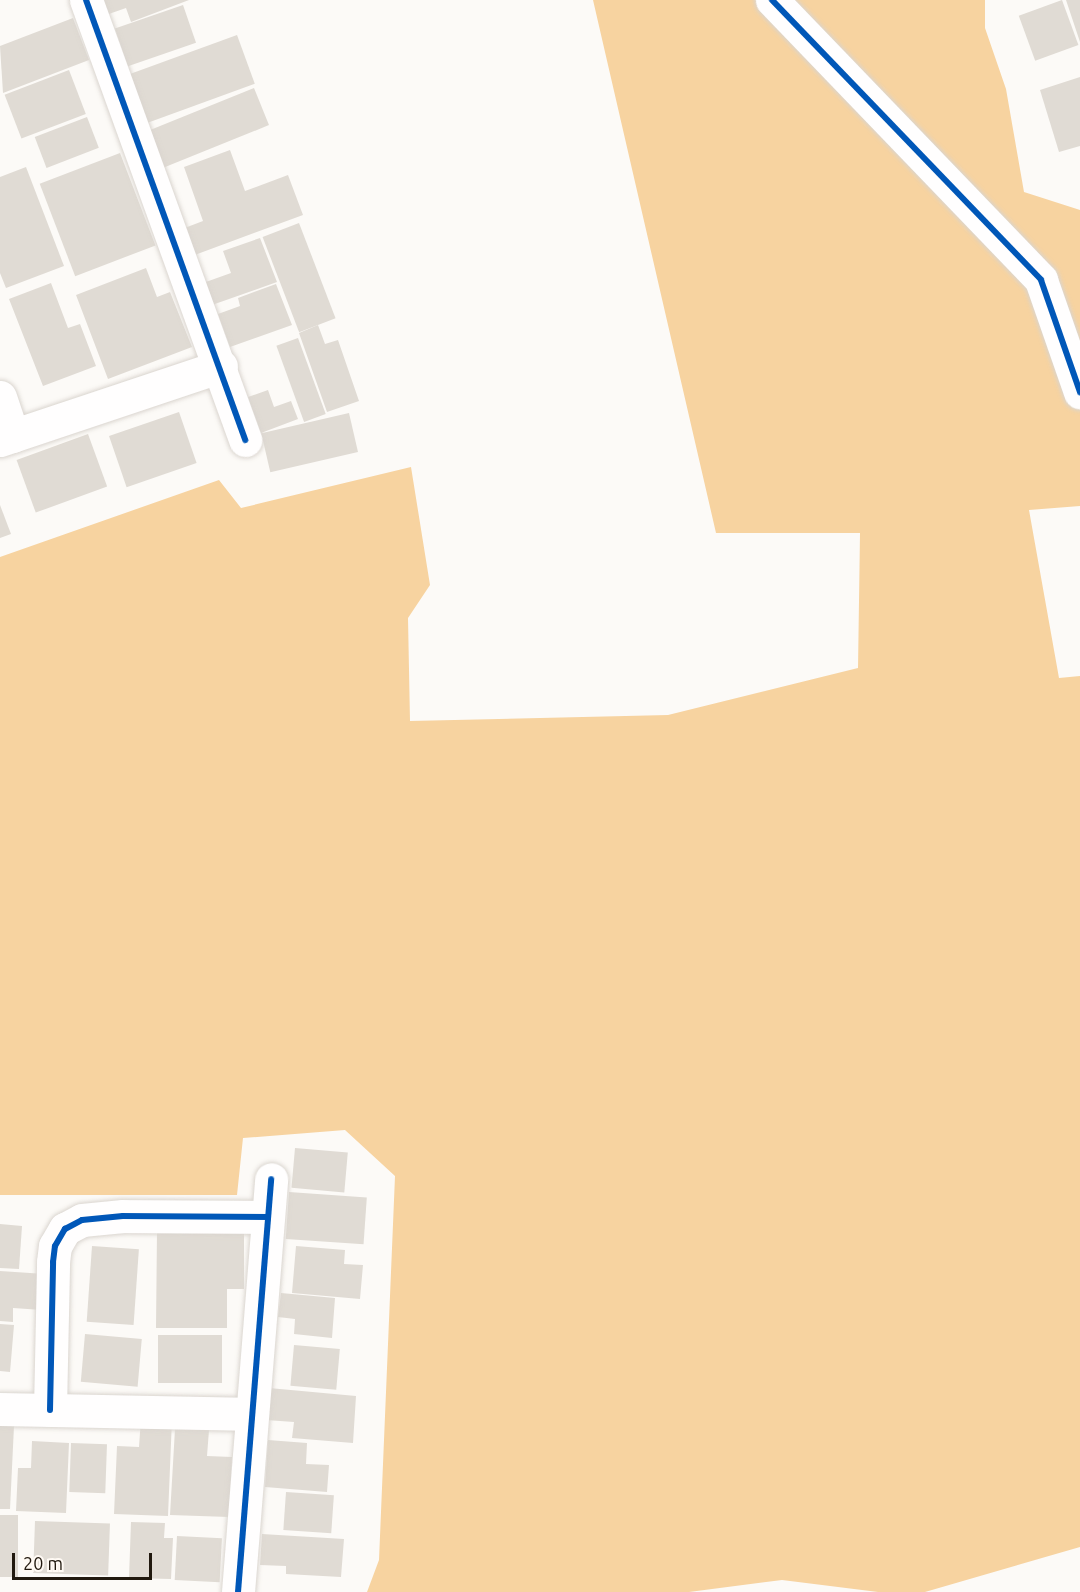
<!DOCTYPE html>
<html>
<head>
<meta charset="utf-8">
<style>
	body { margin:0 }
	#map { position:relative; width:1080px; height:1592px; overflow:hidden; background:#fcfaf7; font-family:Ubuntu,sans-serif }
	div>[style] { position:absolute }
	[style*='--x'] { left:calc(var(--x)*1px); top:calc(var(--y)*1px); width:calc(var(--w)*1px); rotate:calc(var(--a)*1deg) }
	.forest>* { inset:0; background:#f7d3a0 }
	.building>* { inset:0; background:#e0dbd4; transform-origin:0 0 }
	.roads { filter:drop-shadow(0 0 2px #dad5cf) drop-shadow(0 0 2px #dad5cf) }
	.minor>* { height:33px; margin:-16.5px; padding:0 16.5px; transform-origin:16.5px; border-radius:16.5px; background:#fffefe }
	.cycleway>* { height:6px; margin:-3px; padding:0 3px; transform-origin:3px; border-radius:3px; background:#0057b8 }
	span { translate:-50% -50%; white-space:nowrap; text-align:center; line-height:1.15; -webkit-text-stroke:4.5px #fffaf4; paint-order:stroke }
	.scale { position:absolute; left:12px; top:1553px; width:140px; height:27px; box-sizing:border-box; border:3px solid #21190f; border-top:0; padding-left:8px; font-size:18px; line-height:21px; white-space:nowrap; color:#21190f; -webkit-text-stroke:4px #fffaf4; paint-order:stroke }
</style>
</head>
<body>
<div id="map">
	<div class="forest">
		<div style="clip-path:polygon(593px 0,985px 0,985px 28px,1006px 89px,1024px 192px,1080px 210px,1080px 506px,1029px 510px,1059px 678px,1080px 676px,1080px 1547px,925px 1592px,878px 1592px,782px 1580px,689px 1592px,367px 1592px,379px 1560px,395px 1176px,345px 1130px,243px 1138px,237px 1195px,0 1195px,0 557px,219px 480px,241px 508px,411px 467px,430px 585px,408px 618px,410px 721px,668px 715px,858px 668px,860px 533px,716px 533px)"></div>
	</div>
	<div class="building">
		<div style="clip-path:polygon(101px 0,189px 0,131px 22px,126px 8px,106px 15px)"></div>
		<div style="left:1062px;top:0;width:48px;height:46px;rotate:70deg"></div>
		<div style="clip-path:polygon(1066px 0,1080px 0,1080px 42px)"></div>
		<div style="left:183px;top:5px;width:40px;height:72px;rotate:71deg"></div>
		<div style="clip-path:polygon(73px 18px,89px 60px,3px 93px,0 46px)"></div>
		<div style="left:237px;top:35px;width:52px;height:119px;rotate:70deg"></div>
		<div style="left:69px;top:70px;width:47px;height:69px;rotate:69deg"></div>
		<div style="clip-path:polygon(1080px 77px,1080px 146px,1059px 152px,1040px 90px)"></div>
		<div style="left:254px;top:88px;width:40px;height:118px;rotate:68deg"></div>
		<div style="left:87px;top:117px;width:33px;height:56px;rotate:69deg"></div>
		<div style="clip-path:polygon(230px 150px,245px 191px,288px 175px,303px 215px,192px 256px,182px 229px,203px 221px,184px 167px)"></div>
		<div style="left:120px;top:153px;width:99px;height:86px;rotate:69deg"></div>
		<div style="clip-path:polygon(26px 167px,64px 266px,6px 288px,0 273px,0 177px)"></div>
		<div style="left:299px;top:223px;width:102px;height:39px;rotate:69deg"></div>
		<div style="clip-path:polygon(260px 238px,277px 282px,212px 305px,203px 283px,231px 273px,223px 251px)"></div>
		<div style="clip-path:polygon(146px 268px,157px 297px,170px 292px,192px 347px,108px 379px,76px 295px)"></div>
		<div style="clip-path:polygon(51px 283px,68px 328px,80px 324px,96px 366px,43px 386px,9px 299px)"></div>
		<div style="clip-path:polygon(276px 284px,292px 325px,230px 347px,218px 314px,240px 306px,238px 298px)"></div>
		<div style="clip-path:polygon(318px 325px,325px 344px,338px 340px,359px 401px,327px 412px,299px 333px)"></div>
		<div style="left:298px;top:338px;width:81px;height:23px;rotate:70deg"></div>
		<div style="clip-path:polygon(268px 390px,274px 407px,291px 401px,298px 419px,261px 433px,248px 397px)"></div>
		<div style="left:179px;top:412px;width:54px;height:74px;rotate:71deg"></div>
		<div style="left:349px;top:413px;width:40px;height:90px;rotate:77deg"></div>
		<div style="left:88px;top:434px;width:56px;height:76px;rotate:70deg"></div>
		<div style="clip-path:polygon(0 505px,11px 534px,0 538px)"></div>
		<div style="left:295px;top:1148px;width:53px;height:40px;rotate:5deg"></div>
		<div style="left:289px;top:1192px;width:78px;height:47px;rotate:4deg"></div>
		<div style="clip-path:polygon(0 1224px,22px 1226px,19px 1269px,0 1268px)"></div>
		<div style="clip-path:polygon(157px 1231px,244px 1232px,244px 1289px,227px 1289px,227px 1328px,156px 1328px)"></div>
		<div style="left:92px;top:1246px;width:47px;height:76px;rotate:4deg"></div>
		<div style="clip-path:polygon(296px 1246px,345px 1250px,344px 1264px,363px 1265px,360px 1299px,292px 1293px)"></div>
		<div style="clip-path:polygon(0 1271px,45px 1274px,42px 1310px,13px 1308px,13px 1322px,0 1321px)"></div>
		<div style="clip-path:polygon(281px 1293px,335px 1298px,332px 1338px,294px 1334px,295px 1319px,278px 1317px)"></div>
		<div style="clip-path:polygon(0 1324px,14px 1325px,10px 1372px,0 1371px)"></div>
		<div style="left:85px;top:1334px;width:57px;height:48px;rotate:5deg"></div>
		<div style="left:158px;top:1335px;width:64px;height:48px"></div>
		<div style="left:294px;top:1345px;width:46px;height:41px;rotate:5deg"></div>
		<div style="clip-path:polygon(269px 1388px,356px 1396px,353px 1443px,292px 1438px,294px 1422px,266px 1420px)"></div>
		<div style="clip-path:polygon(141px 1418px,172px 1419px,168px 1516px,114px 1514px,117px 1446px,139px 1447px)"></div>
		<div style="clip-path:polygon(0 1425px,14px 1426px,10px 1509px,0 1509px)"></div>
		<div style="clip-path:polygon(175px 1429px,209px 1430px,207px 1456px,232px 1457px,229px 1517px,170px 1515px)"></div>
		<div style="clip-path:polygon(268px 1440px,307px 1443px,306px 1464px,329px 1465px,327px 1492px,265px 1487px)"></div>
		<div style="clip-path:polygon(32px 1441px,69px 1443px,66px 1513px,16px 1511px,18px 1468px,31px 1468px)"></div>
		<div style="left:71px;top:1443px;width:36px;height:49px;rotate:2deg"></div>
		<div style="left:286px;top:1492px;width:48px;height:38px;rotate:4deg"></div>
		<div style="left:0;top:1515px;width:18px;height:62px"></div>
		<div style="left:35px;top:1521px;width:75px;height:52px;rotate:2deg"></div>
		<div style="clip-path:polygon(131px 1522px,165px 1523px,164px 1538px,173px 1538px,171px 1579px,129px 1578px)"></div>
		<div style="clip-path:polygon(262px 1534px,344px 1539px,341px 1577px,286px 1574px,286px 1566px,260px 1565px)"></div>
		<div style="left:177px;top:1536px;width:45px;height:44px;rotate:3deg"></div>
	</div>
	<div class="roads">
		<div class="minor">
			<div style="--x:86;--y:0;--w:468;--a:70.1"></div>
			<div style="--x:772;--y:0;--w:388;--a:46.1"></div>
			<div style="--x:1041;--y:280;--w:119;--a:70.8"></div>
			<div style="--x:0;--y:397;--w:41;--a:71.6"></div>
			<div style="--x:0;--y:440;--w:233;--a:-18.5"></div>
			<div style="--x:0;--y:1409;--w:252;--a:1.1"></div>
			<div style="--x:50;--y:1410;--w:148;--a:-88.8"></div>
			<div style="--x:53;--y:1262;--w:16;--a:-83"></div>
			<div style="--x:55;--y:1246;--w:20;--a:-60"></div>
			<div style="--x:65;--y:1229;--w:19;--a:-28"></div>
			<div style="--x:82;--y:1220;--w:41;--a:-5.6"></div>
			<div style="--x:123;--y:1216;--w:143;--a:0.4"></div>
			<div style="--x:238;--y:1592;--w:414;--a:-85.4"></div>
		</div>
	</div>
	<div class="cycleway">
		<div style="--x:86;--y:0;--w:468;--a:70.1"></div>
		<div style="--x:772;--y:0;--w:388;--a:46.1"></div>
		<div style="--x:1041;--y:280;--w:119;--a:70.8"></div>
		<div style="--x:50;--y:1410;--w:148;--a:-88.8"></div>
		<div style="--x:53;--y:1262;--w:16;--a:-83"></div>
		<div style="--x:55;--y:1246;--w:20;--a:-60"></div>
		<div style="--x:65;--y:1229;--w:19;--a:-28"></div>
		<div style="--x:82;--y:1220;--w:41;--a:-5.6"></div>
		<div style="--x:123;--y:1216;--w:143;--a:0.4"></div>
		<div style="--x:238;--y:1592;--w:414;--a:-85.4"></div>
	</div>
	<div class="scale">20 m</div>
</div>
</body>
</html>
